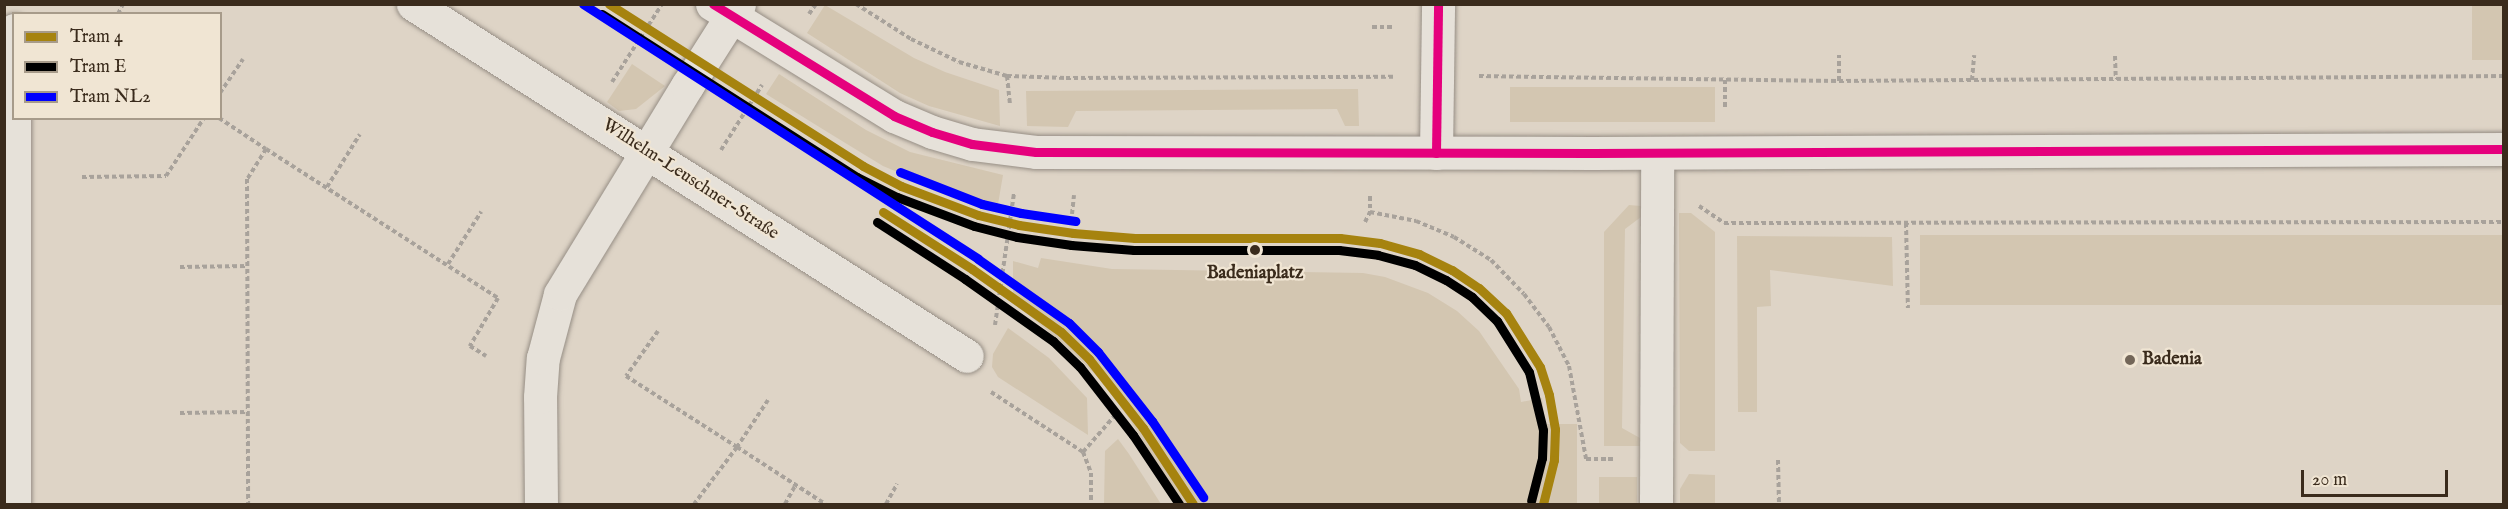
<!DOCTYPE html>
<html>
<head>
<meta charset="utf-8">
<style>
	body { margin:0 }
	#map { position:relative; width:2508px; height:509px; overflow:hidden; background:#ded4c6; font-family:"IM FELL English",serif }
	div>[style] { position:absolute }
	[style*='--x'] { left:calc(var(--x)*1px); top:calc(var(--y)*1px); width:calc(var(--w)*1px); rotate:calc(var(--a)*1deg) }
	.green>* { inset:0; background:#d3c6b1; transform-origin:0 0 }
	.path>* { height:4px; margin-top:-2px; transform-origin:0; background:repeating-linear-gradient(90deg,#a8a29b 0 4.5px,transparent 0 7.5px) }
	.roads { filter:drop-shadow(0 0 2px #968e85) drop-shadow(0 0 2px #968e85) }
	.minor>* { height:33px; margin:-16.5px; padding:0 16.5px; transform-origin:16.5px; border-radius:16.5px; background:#e6e1d9 }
	.tertiary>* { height:33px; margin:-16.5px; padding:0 16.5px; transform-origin:16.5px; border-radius:16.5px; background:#e6e1d9 }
	.bus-1>* { height:9px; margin:-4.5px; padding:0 4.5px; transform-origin:4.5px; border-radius:4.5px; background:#e5007d }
	.tram-1>* { height:9px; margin:-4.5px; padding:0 4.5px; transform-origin:4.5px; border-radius:4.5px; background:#a6830f }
	.tram-2>* { height:9px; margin:-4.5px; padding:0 4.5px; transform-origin:4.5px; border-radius:4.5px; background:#000 }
	.tram-3>* { height:9px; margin:-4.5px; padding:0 4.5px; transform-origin:4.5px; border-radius:4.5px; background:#00f }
	.dots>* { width:16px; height:16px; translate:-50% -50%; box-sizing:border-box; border:3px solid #f0e5d3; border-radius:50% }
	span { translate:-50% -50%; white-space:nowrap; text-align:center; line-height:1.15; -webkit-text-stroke:4.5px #f0e5d3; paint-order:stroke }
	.street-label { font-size:18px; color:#3a2b1c }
	.stop-label { font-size:18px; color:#3a2b1c; font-weight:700 }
	.poi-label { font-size:18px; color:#3a2b1c; font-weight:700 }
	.left { translate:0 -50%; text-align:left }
	.frame { position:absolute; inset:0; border:6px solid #3a2b1c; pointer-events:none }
	.legend { position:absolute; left:12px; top:12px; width:210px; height:108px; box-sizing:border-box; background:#f0e5d3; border:2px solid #a79b8a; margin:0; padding:8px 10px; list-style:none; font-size:18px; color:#3a2b1c }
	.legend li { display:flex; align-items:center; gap:12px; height:30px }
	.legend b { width:30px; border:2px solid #a79b8a }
	.scale { position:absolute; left:2301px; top:470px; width:147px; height:27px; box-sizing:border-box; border:3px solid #3a2b1c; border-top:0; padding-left:8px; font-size:18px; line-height:21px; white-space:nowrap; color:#3a2b1c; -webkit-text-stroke:4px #f0e5d3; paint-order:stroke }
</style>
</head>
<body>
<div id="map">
	<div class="green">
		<div style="clip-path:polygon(825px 5px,914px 58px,945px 72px,999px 90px,1000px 126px,929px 106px,900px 93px,807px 33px)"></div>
		<div style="left:2472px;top:5px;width:31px;height:55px"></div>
		<div style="clip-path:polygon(632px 64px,665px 86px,636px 109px,619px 111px,607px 102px)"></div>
		<div style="clip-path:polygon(779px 74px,866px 130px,910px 152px,1003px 175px,997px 210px,938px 189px,883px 166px,829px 133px,766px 94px)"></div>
		<div style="left:1715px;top:87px;width:35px;height:205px;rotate:90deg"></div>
		<div style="clip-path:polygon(1358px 89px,1359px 126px,1345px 126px,1337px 109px,1076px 111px,1068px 127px,1027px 126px,1026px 91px)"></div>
		<div style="clip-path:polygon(1629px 205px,1641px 206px,1641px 217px,1625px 229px,1622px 428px,1640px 438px,1640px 446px,1604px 446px,1604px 232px)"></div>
		<div style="clip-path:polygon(1679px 213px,1691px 213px,1715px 232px,1715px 451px,1689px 451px,1680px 443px)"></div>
		<div style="left:2503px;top:235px;width:70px;height:583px;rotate:90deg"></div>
		<div style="clip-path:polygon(1737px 236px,1892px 237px,1893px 286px,1770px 270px,1771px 306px,1757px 307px,1757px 412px,1738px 412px)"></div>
		<div style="clip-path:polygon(1041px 258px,1112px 269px,1363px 273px,1385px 277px,1428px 293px,1457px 311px,1479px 331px,1519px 389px,1521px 402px,1542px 398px,1545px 424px,1577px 424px,1577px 504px,1182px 504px,1130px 420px,1102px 381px,1067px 347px,1013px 302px,1013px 261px,1038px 268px)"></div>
		<div style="clip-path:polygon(1008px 328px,1049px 358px,1087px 398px,1088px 435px,998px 377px,992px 367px,993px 354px)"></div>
		<div style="clip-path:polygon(1118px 439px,1129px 454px,1161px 504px,1104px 504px,1105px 451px)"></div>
		<div style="clip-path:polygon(1689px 474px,1715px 475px,1715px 504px,1680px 504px,1680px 489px)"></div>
		<div style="left:1599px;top:477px;width:38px;height:27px"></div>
	</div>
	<div class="path">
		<div style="--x:856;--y:4;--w:65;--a:32.5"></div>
		<div style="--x:911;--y:39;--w:53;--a:25.6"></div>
		<div style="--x:959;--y:62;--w:50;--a:16.3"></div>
		<div style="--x:1007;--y:76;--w:59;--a:1.9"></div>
		<div style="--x:1066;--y:78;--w:327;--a:-0.2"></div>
		<div style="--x:118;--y:14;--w:11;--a:-63"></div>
		<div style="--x:809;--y:14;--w:12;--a:-55"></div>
		<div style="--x:1372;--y:27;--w:23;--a:0"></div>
		<div style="--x:2115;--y:56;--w:23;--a:88"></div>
		<div style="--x:1007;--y:76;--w:29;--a:84"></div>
		<div style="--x:1479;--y:76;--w:360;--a:0.8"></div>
		<div style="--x:1839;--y:81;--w:665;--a:-0.43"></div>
		<div style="--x:1725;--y:80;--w:29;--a:90"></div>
		<div style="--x:1972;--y:80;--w:25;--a:-85"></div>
		<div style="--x:1839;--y:81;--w:26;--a:-90"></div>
		<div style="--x:612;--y:82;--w:93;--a:-57.3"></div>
		<div style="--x:220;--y:93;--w:41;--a:-55.9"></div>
		<div style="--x:219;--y:118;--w:56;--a:33.4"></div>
		<div style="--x:266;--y:149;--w:36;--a:122"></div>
		<div style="--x:247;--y:179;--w:325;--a:89.8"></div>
		<div style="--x:266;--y:149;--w:276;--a:32.7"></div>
		<div style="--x:498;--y:298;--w:56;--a:120.3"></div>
		<div style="--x:470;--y:346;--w:19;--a:32"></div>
		<div style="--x:721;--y:150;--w:77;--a:-57.8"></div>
		<div style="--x:82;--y:177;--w:84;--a:-0.7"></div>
		<div style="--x:166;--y:176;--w:69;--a:-56.8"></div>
		<div style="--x:327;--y:187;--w:62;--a:-58.1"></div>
		<div style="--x:1370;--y:196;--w:16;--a:90"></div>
		<div style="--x:1699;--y:206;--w:30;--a:34"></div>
		<div style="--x:1724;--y:223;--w:780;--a:-0.07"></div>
		<div style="--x:1072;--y:214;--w:19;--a:-84"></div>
		<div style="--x:1365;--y:222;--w:11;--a:-63"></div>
		<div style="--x:1370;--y:212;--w:47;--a:11.1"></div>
		<div style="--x:1416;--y:221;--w:41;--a:22.8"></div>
		<div style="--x:1454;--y:237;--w:44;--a:31.9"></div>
		<div style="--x:1491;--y:260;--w:47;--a:45.9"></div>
		<div style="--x:1524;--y:294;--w:41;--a:52.9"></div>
		<div style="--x:1549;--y:327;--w:44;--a:62.9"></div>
		<div style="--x:1569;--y:366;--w:95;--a:79.6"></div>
		<div style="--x:1586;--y:459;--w:29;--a:0"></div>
		<div style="--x:1906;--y:223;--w:85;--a:88.7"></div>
		<div style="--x:448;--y:264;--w:62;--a:-57.6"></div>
		<div style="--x:180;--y:267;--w:67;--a:-0.9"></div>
		<div style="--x:995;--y:325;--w:133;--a:-81.8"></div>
		<div style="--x:658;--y:331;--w:55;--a:125.4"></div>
		<div style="--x:626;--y:376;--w:132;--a:32.6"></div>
		<div style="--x:737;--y:447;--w:71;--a:127"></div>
		<div style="--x:991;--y:392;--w:110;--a:33.1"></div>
		<div style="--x:1083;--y:452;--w:22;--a:69"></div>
		<div style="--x:1091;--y:473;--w:31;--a:90"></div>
		<div style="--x:768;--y:400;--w:56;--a:123.4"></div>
		<div style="--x:737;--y:447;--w:105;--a:32.9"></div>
		<div style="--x:180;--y:413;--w:67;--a:-0.9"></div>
		<div style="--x:1083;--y:452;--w:52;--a:-48.9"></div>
		<div style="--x:1778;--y:460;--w:44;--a:88.7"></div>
		<div style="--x:785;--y:504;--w:21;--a:-61"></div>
		<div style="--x:886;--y:504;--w:23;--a:-61"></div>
	</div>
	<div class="roads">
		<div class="minor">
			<div style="--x:413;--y:4;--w:656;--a:32.43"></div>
			<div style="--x:14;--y:30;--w:474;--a:90"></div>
			<div style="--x:1436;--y:153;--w:149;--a:-89.2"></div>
			<div style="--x:541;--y:504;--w:107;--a:-90.5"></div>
			<div style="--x:540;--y:397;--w:39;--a:-86"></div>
			<div style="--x:543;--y:358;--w:66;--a:-75.1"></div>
			<div style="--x:560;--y:294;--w:244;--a:-58.6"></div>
			<div style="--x:687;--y:86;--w:97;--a:-57.6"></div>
			<div style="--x:1656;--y:504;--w:351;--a:-89.8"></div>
		</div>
		<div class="tertiary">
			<div style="--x:712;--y:4;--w:214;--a:31.6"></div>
			<div style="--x:894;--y:116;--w:41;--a:22.8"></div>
			<div style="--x:932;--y:132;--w:42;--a:16.7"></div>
			<div style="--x:972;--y:144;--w:64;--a:7.1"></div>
			<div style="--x:1036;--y:152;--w:556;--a:0.1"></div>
			<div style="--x:1592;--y:153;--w:912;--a:-0.25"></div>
		</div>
	</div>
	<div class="bus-1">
		<div style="--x:713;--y:4;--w:213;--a:31.7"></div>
		<div style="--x:894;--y:116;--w:41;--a:22.8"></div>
		<div style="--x:932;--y:132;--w:42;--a:16.7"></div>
		<div style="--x:972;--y:144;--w:64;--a:7.1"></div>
		<div style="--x:1036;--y:152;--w:556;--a:0.1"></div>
		<div style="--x:1592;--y:153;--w:912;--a:-0.25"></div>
		<div style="--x:1436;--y:153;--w:149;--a:-89.2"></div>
	</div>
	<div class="tram-1">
		<div style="--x:609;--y:4;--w:301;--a:32.5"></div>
		<div style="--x:863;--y:166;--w:43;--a:27.8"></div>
		<div style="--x:901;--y:186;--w:82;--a:20.6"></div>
		<div style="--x:978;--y:215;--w:42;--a:13.7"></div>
		<div style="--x:1019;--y:225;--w:55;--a:8.4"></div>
		<div style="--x:1073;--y:233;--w:62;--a:4.6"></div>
		<div style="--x:1135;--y:238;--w:205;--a:0"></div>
		<div style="--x:1340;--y:238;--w:40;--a:7.1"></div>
		<div style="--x:1380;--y:243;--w:41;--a:15.8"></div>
		<div style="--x:1419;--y:254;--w:37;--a:26"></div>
		<div style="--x:1452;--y:270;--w:32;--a:34"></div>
		<div style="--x:1479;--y:288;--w:37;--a:43"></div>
		<div style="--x:1506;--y:313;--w:64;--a:57.8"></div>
		<div style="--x:1540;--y:367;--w:29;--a:72"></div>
		<div style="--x:1549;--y:395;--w:35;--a:80"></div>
		<div style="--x:1555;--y:429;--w:31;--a:92"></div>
		<div style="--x:1554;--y:460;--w:45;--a:104"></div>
		<div style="--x:883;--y:212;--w:106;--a:32.6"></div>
		<div style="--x:972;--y:269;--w:109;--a:35.3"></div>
		<div style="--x:1061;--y:332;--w:39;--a:44"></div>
		<div style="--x:1089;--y:359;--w:88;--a:52"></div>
		<div style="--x:1143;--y:428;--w:91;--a:56.7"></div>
	</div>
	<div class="tram-2">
		<div style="--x:602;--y:14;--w:303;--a:32.6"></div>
		<div style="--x:857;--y:177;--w:45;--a:26.6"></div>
		<div style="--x:897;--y:197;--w:82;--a:20.6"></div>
		<div style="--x:974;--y:226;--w:44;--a:14.3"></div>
		<div style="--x:1017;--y:237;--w:55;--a:8.4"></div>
		<div style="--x:1071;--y:245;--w:63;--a:4.5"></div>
		<div style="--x:1134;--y:250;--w:205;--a:0"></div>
		<div style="--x:1339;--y:250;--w:39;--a:7"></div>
		<div style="--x:1378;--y:255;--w:38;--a:15"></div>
		<div style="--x:1415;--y:265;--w:34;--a:26"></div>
		<div style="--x:1446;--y:280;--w:31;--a:33"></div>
		<div style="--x:1472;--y:297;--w:35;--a:44"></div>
		<div style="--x:1497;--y:321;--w:60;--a:57.9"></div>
		<div style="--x:1529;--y:372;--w:60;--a:76.4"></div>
		<div style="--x:1543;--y:430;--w:28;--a:92"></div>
		<div style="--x:1542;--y:458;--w:44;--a:104.3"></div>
		<div style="--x:877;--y:222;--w:105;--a:32.9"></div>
		<div style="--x:965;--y:279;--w:108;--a:35.2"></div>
		<div style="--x:1053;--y:341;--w:37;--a:44"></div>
		<div style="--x:1080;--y:367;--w:86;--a:52.1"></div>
		<div style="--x:1133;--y:435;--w:83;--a:56.3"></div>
	</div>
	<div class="tram-3">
		<div style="--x:583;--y:4;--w:470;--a:32.8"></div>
		<div style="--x:978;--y:259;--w:111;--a:35.1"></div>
		<div style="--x:1069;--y:323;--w:41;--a:45"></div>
		<div style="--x:1098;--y:352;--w:88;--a:52"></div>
		<div style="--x:1152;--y:421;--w:92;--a:56.1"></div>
		<div style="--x:900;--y:172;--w:88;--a:21.3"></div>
		<div style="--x:982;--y:204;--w:40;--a:13"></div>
		<div style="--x:1021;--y:213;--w:55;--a:8.4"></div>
	</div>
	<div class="dots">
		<div style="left:1255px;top:250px;background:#3a2b1c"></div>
		<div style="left:2130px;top:360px;background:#736658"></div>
	</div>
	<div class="street-label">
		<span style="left:690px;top:180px;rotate:33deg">Wilhelm-Leuschner-Straße</span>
	</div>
	<div class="stop-label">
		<span style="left:1255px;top:274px">Badeniaplatz</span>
	</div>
	<div class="poi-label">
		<span class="left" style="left:2142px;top:360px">Badenia</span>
	</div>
	<div class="frame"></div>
	<ul class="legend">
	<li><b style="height:8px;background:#a6830f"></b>Tram 4</li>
	<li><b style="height:8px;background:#000"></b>Tram E</li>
	<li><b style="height:8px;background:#00f"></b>Tram NL2</li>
	</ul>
	<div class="scale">20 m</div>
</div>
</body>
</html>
